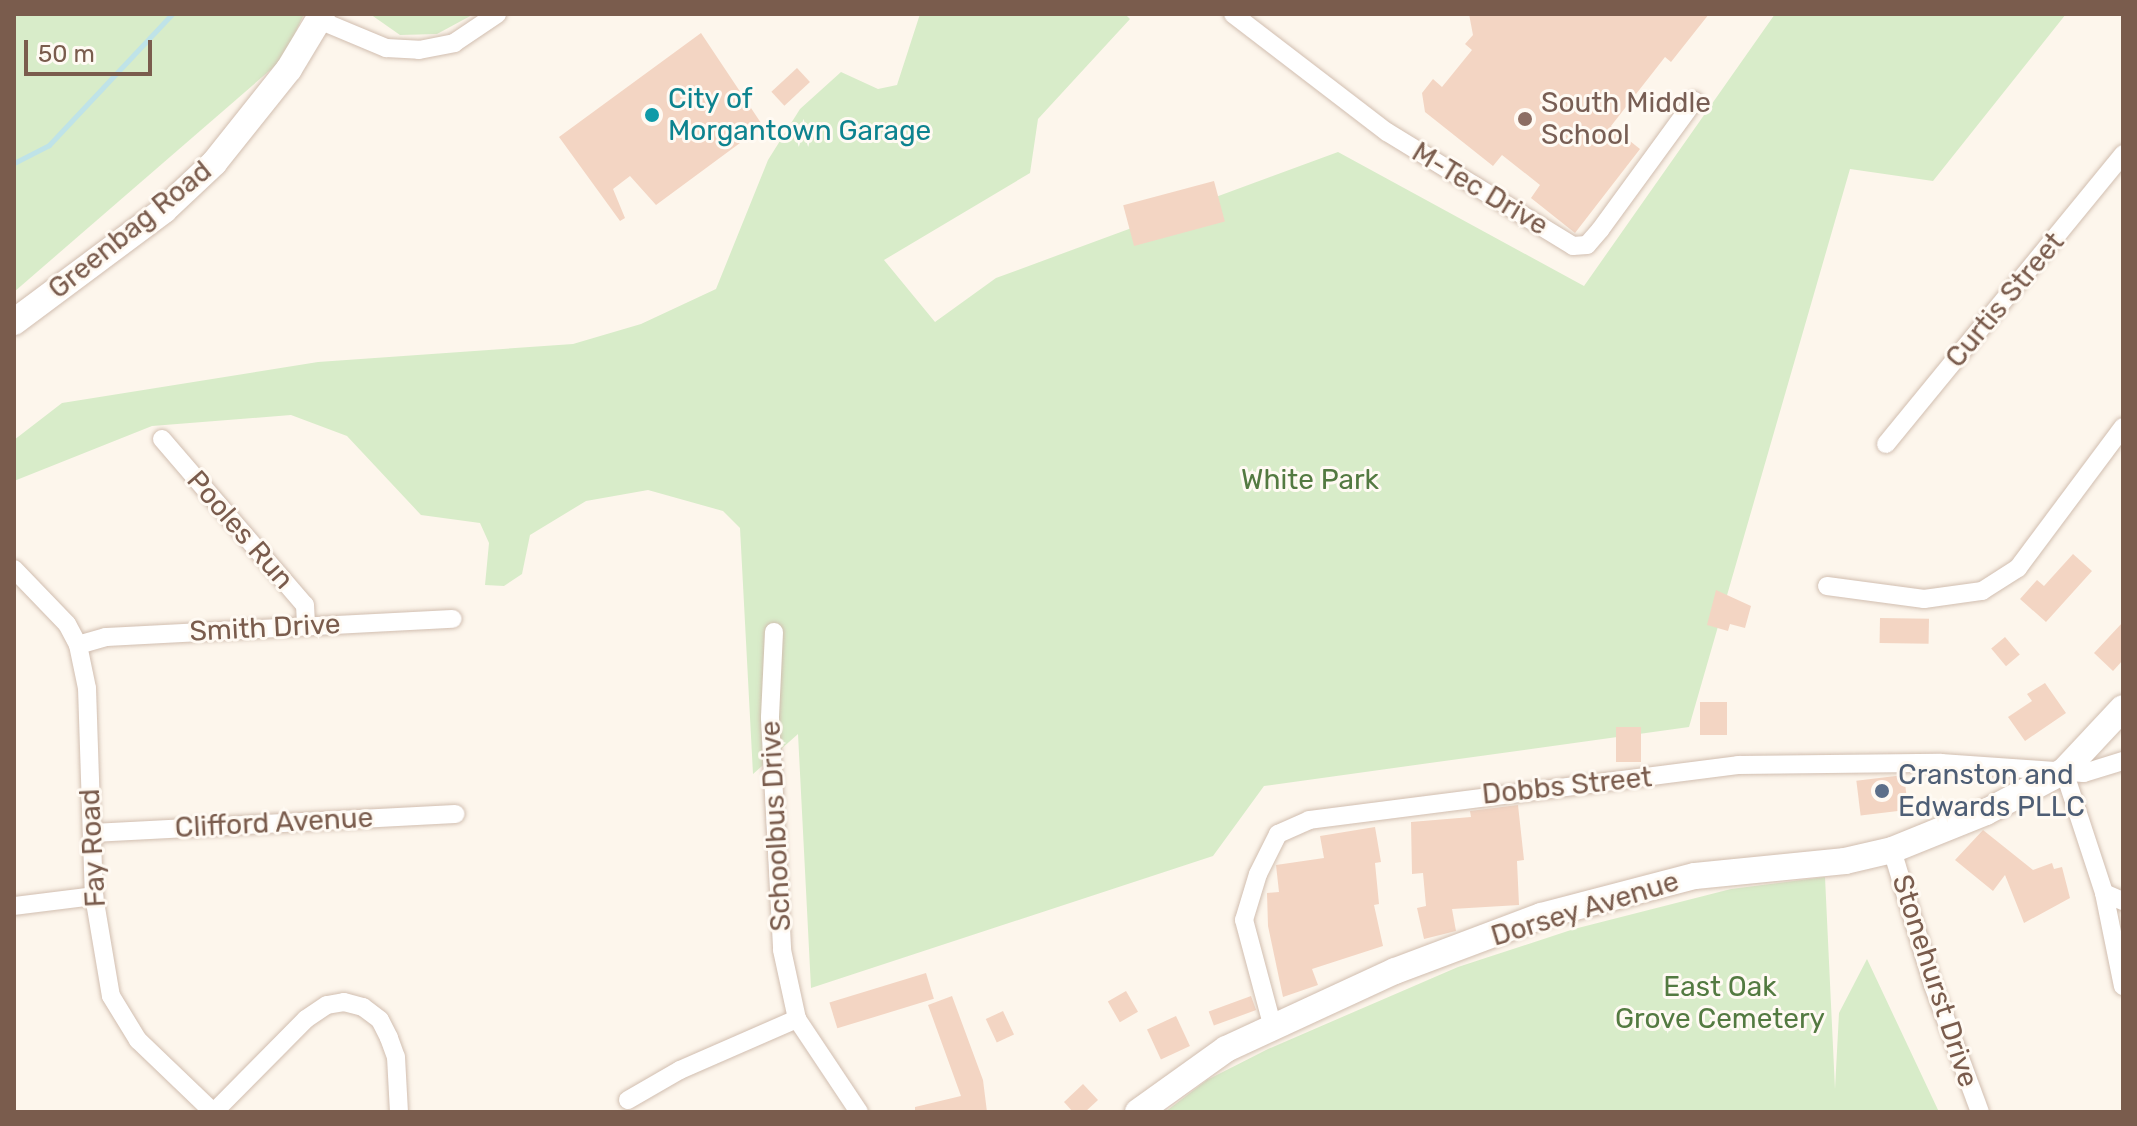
<!DOCTYPE html>
<html>
<head>
<meta charset="utf-8">
<style>
	body { margin:0 }
	#map { position:relative; width:2137px; height:1126px; overflow:hidden; background:#fdf6ec; font-family:Rubik,sans-serif }
	div>[style] { position:absolute }
	[style*='--x'] { left:calc(var(--x)*1px); top:calc(var(--y)*1px); width:calc(var(--w)*1px); rotate:calc(var(--a)*1deg) }
	.green>* { inset:0; background:#d8ecc9 }
	.stream>* { height:5px; margin:-2.5px; padding:0 2.5px; transform-origin:2.5px; border-radius:2.5px; background:#bfe3e8 }
	.building>* { inset:0; background:#f3d5c3; transform-origin:0 0 }
	.roads { filter:drop-shadow(0 0 2px #d1beb0) drop-shadow(0 0 2px #d1beb0) }
	.street>* { height:18px; margin:-9px; padding:0 9px; transform-origin:9px; border-radius:9px; background:#fff }
	.secondary>* { height:26px; margin:-13px; padding:0 13px; transform-origin:13px; border-radius:13px; background:#fff }
	.dots>* { width:22px; height:22px; translate:-50% -50%; box-sizing:border-box; border:4px solid #fffaf3; border-radius:50% }
	span { translate:-50% -50%; white-space:nowrap; text-align:center; line-height:1.15; -webkit-text-stroke:6px #fffaf3; paint-order:stroke }
	.culture-label { font-size:28px; color:#0d838f }
	.left { translate:0 -50%; text-align:left }
	.education-label { font-size:28px; color:#785e54 }
	.street-label { font-size:28px; color:#7a5c4d }
	.park-label { font-size:28px; color:#537a41 }
	.service-label { font-size:28px; color:#4e5e75 }
	.frame { position:absolute; inset:0; border:16px solid #7a5c4d; pointer-events:none }
	.scale { position:absolute; left:24px; top:40px; width:128px; height:36px; box-sizing:border-box; border:4px solid #7a5c4d; border-top:0; padding-left:10px; font-size:24px; line-height:28px; white-space:nowrap; color:#7a5c4d; -webkit-text-stroke:6px #fffaf3; paint-order:stroke }
</style>
</head>
<body>
<div id="map">
	<div class="green">
		<div style="clip-path:polygon(14px 14px,304px 14px,283px 59px,14px 292px)"></div>
		<div style="clip-path:polygon(370px 14px,474px 14px,437px 34px,400px 35px)"></div>
		<div style="clip-path:polygon(920px 14px,1125px 14px,1130px 19px,1038px 119px,1030px 173px,884px 260px,935px 322px,996px 278px,1338px 152px,1584px 286px,1775px 14px,2066px 14px,1933px 181px,1850px 169px,1689px 727px,1264px 786px,1213px 856px,811px 988px,798px 734px,753px 774px,740px 528px,723px 511px,648px 490px,586px 501px,530px 535px,522px 574px,504px 586px,485px 585px,489px 543px,480px 523px,421px 515px,347px 436px,291px 415px,152px 426px,14px 481px,14px 440px,62px 403px,318px 362px,573px 344px,641px 324px,716px 289px,768px 160px,800px 109px,841px 72px,878px 89px,897px 85px)"></div>
		<div style="clip-path:polygon(1825px 877px,1835px 1089px,1839px 1013px,1867px 959px,1939px 1112px,1165px 1112px,1207px 1080px,1268px 1049px,1458px 967px,1574px 929px,1731px 889px)"></div>
	</div>
	<div class="stream">
		<div style="--x:14;--y:163;--w:39;--a:-27"></div>
		<div style="--x:49;--y:145;--w:180;--a:-46.8"></div>
	</div>
	<div class="building">
		<div style="clip-path:polygon(1469px 14px,1709px 14px,1671px 62px,1665px 57px,1611px 126px,1640px 149px,1575px 233px,1531px 198px,1540px 185px,1502px 155px,1493px 166px,1425px 112px,1422px 93px,1433px 79px,1442px 87px,1472px 50px,1465px 44px,1473px 35px)"></div>
		<div style="clip-path:polygon(701px 33px,763px 126px,656px 205px,630px 176px,613px 189px,625px 218px,620px 221px,559px 137px)"></div>
		<div style="left:797px;top:68px;width:19px;height:35px;rotate:47deg"></div>
		<div style="left:1214px;top:181px;width:42px;height:94px;rotate:75deg"></div>
		<div style="clip-path:polygon(2073px 554px,2092px 571px,2046px 622px,2020px 599px,2037px 580px,2044px 586px)"></div>
		<div style="clip-path:polygon(1716px 590px,1751px 606px,1745px 628px,1730px 624px,1728px 631px,1707px 625px)"></div>
		<div style="left:1880px;top:618px;width:49px;height:25px;rotate:1deg"></div>
		<div style="clip-path:polygon(2123px 622px,2123px 660px,2113px 671px,2094px 653px)"></div>
		<div style="left:2005px;top:637px;width:23px;height:18px;rotate:50deg"></div>
		<div style="clip-path:polygon(2045px 683px,2066px 713px,2025px 741px,2008px 717px,2032px 701px,2027px 694px)"></div>
		<div style="left:1700px;top:702px;width:27px;height:33px"></div>
		<div style="left:1616px;top:727px;width:25px;height:35px"></div>
		<div style="left:1904px;top:775px;width:35px;height:48px;rotate:83deg"></div>
		<div style="clip-path:polygon(1518px 805px,1524px 860px,1517px 861px,1519px 905px,1452px 909px,1456px 931px,1424px 939px,1417px 908px,1426px 906px,1423px 873px,1412px 874px,1411px 822px,1471px 817px,1470px 811px)"></div>
		<div style="clip-path:polygon(1375px 827px,1381px 862px,1375px 863px,1379px 904px,1374px 905px,1383px 946px,1312px 969px,1318px 985px,1283px 997px,1268px 926px,1267px 893px,1279px 892px,1276px 865px,1324px 858px,1320px 836px)"></div>
		<div style="clip-path:polygon(1983px 830px,2033px 870px,2052px 863px,2054px 869px,2062px 867px,2070px 898px,2024px 923px,2005px 875px,1993px 891px,1955px 860px)"></div>
		<div style="left:926px;top:973px;width:27px;height:101px;rotate:73deg"></div>
		<div style="left:1126px;top:991px;width:24px;height:21px;rotate:60deg"></div>
		<div style="clip-path:polygon(952px 996px,983px 1080px,987px 1112px,915px 1112px,915px 1107px,961px 1096px,928px 1005px)"></div>
		<div style="left:1251px;top:996px;width:15px;height:45px;rotate:70deg"></div>
		<div style="left:1003px;top:1011px;width:26px;height:19px;rotate:65deg"></div>
		<div style="left:1176px;top:1016px;width:33px;height:32px;rotate:65deg"></div>
		<div style="clip-path:polygon(1083px 1084px,1098px 1100px,1085px 1112px,1073px 1112px,1064px 1102px)"></div>
	</div>
	<div class="roads">
		<div class="street">
			<div style="--x:1233;--y:14;--w:194;--a:37.5"></div>
			<div style="--x:1387;--y:132;--w:218;--a:31.5"></div>
			<div style="--x:1573;--y:246;--w:14;--a:-4"></div>
			<div style="--x:1587;--y:245;--w:20;--a:-49"></div>
			<div style="--x:1600;--y:230;--w:160;--a:-53.9"></div>
			<div style="--x:319;--y:20;--w:73;--a:22.7"></div>
			<div style="--x:386;--y:48;--w:33;--a:3"></div>
			<div style="--x:419;--y:50;--w:36;--a:-11"></div>
			<div style="--x:454;--y:43;--w:52;--a:-34"></div>
			<div style="--x:162;--y:439;--w:219;--a:49.3"></div>
			<div style="--x:305;--y:605;--w:20;--a:87"></div>
			<div style="--x:1886;--y:444;--w:375;--a:-50.7"></div>
			<div style="--x:14;--y:569;--w:76;--a:46.1"></div>
			<div style="--x:67;--y:624;--w:24;--a:62"></div>
			<div style="--x:78;--y:645;--w:44;--a:78.2"></div>
			<div style="--x:87;--y:688;--w:208;--a:88.1"></div>
			<div style="--x:94;--y:896;--w:101;--a:80.4"></div>
			<div style="--x:111;--y:996;--w:52;--a:58.5"></div>
			<div style="--x:138;--y:1040;--w:104;--a:43.8"></div>
			<div style="--x:1827;--y:586;--w:98;--a:7.6"></div>
			<div style="--x:1924;--y:599;--w:59;--a:-7.9"></div>
			<div style="--x:1982;--y:591;--w:43;--a:-32.6"></div>
			<div style="--x:2018;--y:568;--w:176;--a:-53.3"></div>
			<div style="--x:774;--y:632;--w:86;--a:92.7"></div>
			<div style="--x:770;--y:718;--w:232;--a:87"></div>
			<div style="--x:782;--y:950;--w:71;--a:77.7"></div>
			<div style="--x:797;--y:1019;--w:112;--a:56.3"></div>
			<div style="--x:78;--y:645;--w:29;--a:-16"></div>
			<div style="--x:106;--y:637;--w:347;--a:-3"></div>
			<div style="--x:2064;--y:771;--w:128;--a:71.8"></div>
			<div style="--x:2104;--y:893;--w:95;--a:78.5"></div>
			<div style="--x:92;--y:833;--w:364;--a:-3"></div>
			<div style="--x:1892;--y:850;--w:141;--a:73.1"></div>
			<div style="--x:1933;--y:985;--w:135;--a:69.7"></div>
			<div style="--x:2104;--y:893;--w:21;--a:23"></div>
			<div style="--x:14;--y:906;--w:81;--a:-7.1"></div>
			<div style="--x:1273;--y:1028;--w:112;--a:-105"></div>
			<div style="--x:1244;--y:920;--w:48;--a:-73.1"></div>
			<div style="--x:1258;--y:874;--w:45;--a:-63.4"></div>
			<div style="--x:1278;--y:834;--w:34;--a:-24"></div>
			<div style="--x:1309;--y:820;--w:433;--a:-7.3"></div>
			<div style="--x:1738;--y:765;--w:203;--a:-0.6"></div>
			<div style="--x:1941;--y:763;--w:143;--a:4"></div>
			<div style="--x:2084;--y:773;--w:41;--a:-17.1"></div>
			<div style="--x:628;--y:1100;--w:60;--a:-30"></div>
			<div style="--x:680;--y:1070;--w:128;--a:-23.6"></div>
			<div style="--x:214;--y:1112;--w:131;--a:-45.3"></div>
			<div style="--x:306;--y:1019;--w:25;--a:-34"></div>
			<div style="--x:327;--y:1005;--w:17;--a:-10"></div>
			<div style="--x:344;--y:1002;--w:20;--a:15"></div>
			<div style="--x:363;--y:1007;--w:21;--a:37"></div>
			<div style="--x:380;--y:1020;--w:20;--a:63"></div>
			<div style="--x:389;--y:1038;--w:20;--a:70"></div>
			<div style="--x:396;--y:1057;--w:55;--a:86.9"></div>
		</div>
		<div class="secondary">
			<div style="--x:14;--y:322;--w:187;--a:-36.7"></div>
			<div style="--x:164;--y:210;--w:69;--a:-43.2"></div>
			<div style="--x:214;--y:163;--w:120;--a:-51.4"></div>
			<div style="--x:289;--y:69;--w:64;--a:-59"></div>
			<div style="--x:1138;--y:1112;--w:108;--a:-35.6"></div>
			<div style="--x:1226;--y:1049;--w:186;--a:-24.8"></div>
			<div style="--x:1395;--y:971;--w:156;--a:-20.6"></div>
			<div style="--x:1541;--y:916;--w:159;--a:-14.6"></div>
			<div style="--x:1695;--y:876;--w:151;--a:-5.7"></div>
			<div style="--x:1845;--y:861;--w:48;--a:-13.2"></div>
			<div style="--x:1892;--y:850;--w:101;--a:-22"></div>
			<div style="--x:1986;--y:812;--w:88;--a:-27.7"></div>
			<div style="--x:2064;--y:771;--w:86;--a:-46.9"></div>
		</div>
	</div>
	<div class="dots">
		<div style="left:652px;top:115px;background:#0f9aa8"></div>
		<div style="left:1525px;top:119px;background:#8d6e63"></div>
		<div style="left:1882px;top:791px;background:#5c6f8a"></div>
	</div>
	<div class="culture-label">
		<span class="left" style="left:668px;top:115px">City of<br>Morgantown Garage</span>
	</div>
	<div class="education-label">
		<span class="left" style="left:1541px;top:119px">South Middle<br>School</span>
	</div>
	<div class="street-label">
		<span style="left:1480px;top:189px;rotate:31deg">M-Tec Drive</span>
		<span style="left:130px;top:230px;rotate:-39deg">Greenbag Road</span>
		<span style="left:2005px;top:300px;rotate:-50deg">Curtis Street</span>
		<span style="left:240px;top:530px;rotate:49deg">Pooles Run</span>
		<span style="left:265px;top:628px;rotate:-3deg">Smith Drive</span>
		<span style="left:1567px;top:786px;rotate:-6deg">Dobbs Street</span>
		<span style="left:274px;top:823px;rotate:-3deg">Clifford Avenue</span>
		<span style="left:776px;top:826px;rotate:-93deg">Schoolbus Drive</span>
		<span style="left:93px;top:848px;rotate:-93deg">Fay Road</span>
		<span style="left:1585px;top:909px;rotate:-17deg">Dorsey Avenue</span>
		<span style="left:1935px;top:981px;rotate:72deg">Stonehurst Drive</span>
	</div>
	<div class="park-label">
		<span style="left:1310px;top:480px">White Park</span>
		<span style="left:1720px;top:1003px">East Oak<br>Grove Cemetery</span>
	</div>
	<div class="service-label">
		<span class="left" style="left:1898px;top:791px">Cranston and<br>Edwards PLLC</span>
	</div>
	<div class="frame"></div>
	<div class="scale">50 m</div>
</div>
</body>
</html>
